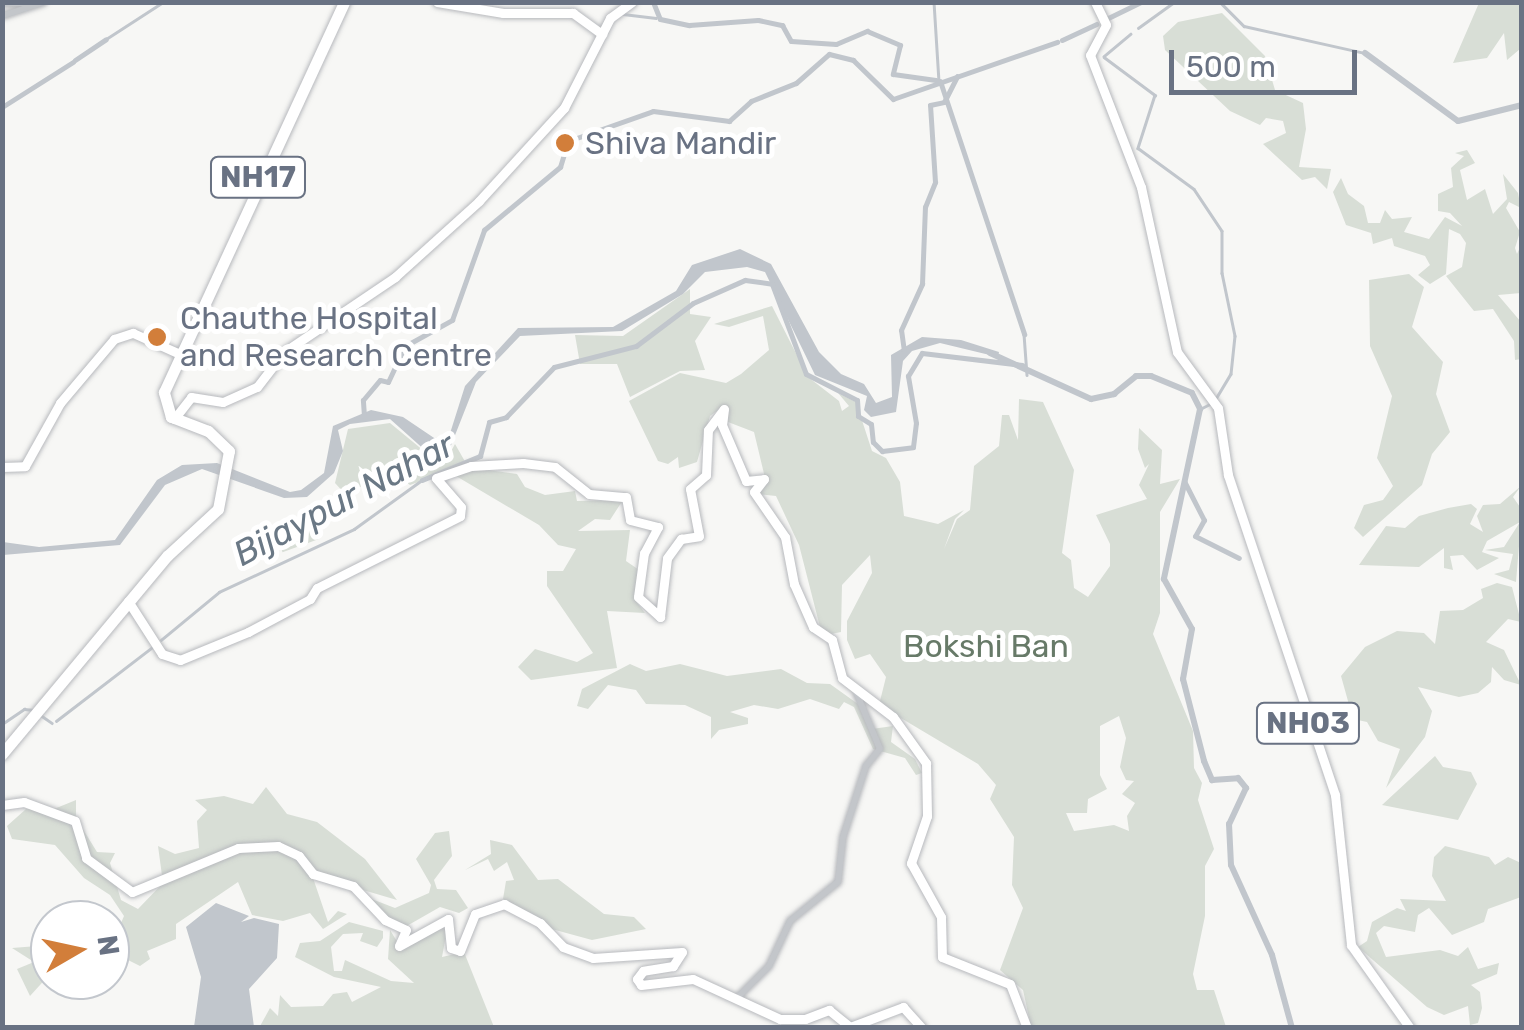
<!DOCTYPE html>
<html>
<head>
<meta charset="utf-8">
<style>
	body { margin:0 }
	#map { position:relative; width:1524px; height:1030px; overflow:hidden; background:#f7f7f5; font-family:Rubik,sans-serif }
	div>[style] { position:absolute }
	[style*='--x'] { left:calc(var(--x)*1px); top:calc(var(--y)*1px); width:calc(var(--w)*1px); rotate:calc(var(--a)*1deg) }
	.green>* { inset:0; background:#d8ded6; transform-origin:0 0 }
	.water>* { inset:0; background:#c1c6cc }
	.stream>* { height:2.5px; margin:-1.25px; padding:0 1.25px; transform-origin:1.25px; border-radius:1.25px; background:#c1c6cc }
	.canal>* { height:5px; margin:-2.5px; padding:0 2.5px; transform-origin:2.5px; border-radius:2.5px; background:#c1c6cc }
	.river>* { height:6px; margin:-3px; padding:0 3px; transform-origin:3px; border-radius:3px; background:#c1c6cc }
	.roads { filter:drop-shadow(0 0 2px #b7b9bd) drop-shadow(0 0 2px #b7b9bd) }
	.minor>* { height:6px; margin:-3px; padding:0 3px; transform-origin:3px; border-radius:3px; background:#c3c6ca }
	.major>* { height:9px; margin:-4.5px; padding:0 4.5px; transform-origin:4.5px; border-radius:4.5px; background:#fff }
	.highway>* { height:11px; margin:-5.5px; padding:0 5.5px; transform-origin:5.5px; border-radius:5.5px; background:#fff }
	.dots>* { width:28px; height:28px; translate:-50% -50%; box-sizing:border-box; border:5px solid #fff; border-radius:50% }
	span { translate:-50% -50%; white-space:nowrap; text-align:center; line-height:1.15; -webkit-text-stroke:10px #fff; paint-order:stroke }
	.shield-label span { padding:2px 8px; background:#fff; border:2px solid; border-radius:8px; -webkit-text-stroke-width:0 }
	.shield-label { font-size:30px; color:#697283; font-weight:700 }
	.poi-label { font-size:32px; color:#697283 }
	.left { translate:0 -50%; text-align:left }
	.park-label { font-size:32px; color:#677a68 }
	.water-label { font-size:35px; color:#6a7885; font-style:italic }
	.frame { position:absolute; inset:0; border:5px solid #697283; pointer-events:none }
	.north { position:absolute; left:30px; top:900px; width:100px; height:100px; box-sizing:border-box; background:#fff; border:2px solid #c3c7cd; border-radius:50%; rotate:81deg; font-size:28px; font-weight:700; line-height:40px; text-align:center; color:#697283 }
	.north::after { content:''; display:block; margin:auto; width:35px; height:45px; background:#d27e3a; clip-path:polygon(50% 0,100% 100%,50% 72%,0 100%) }
	.scale { position:absolute; left:1169px; top:50px; width:188px; height:45px; box-sizing:border-box; border:5px solid #697283; border-top:0; padding-left:12px; font-size:30px; line-height:35px; white-space:nowrap; color:#697283; -webkit-text-stroke:8px #fff; paint-order:stroke }
</style>
</head>
<body>
<div id="map">
	<div class="green">
		<div style="clip-path:polygon(1479px 3px,1521px 3px,1520px 49px,1507px 60px,1504px 33px,1487px 58px,1453px 63px)"></div>
		<div style="clip-path:polygon(1222px 13px,1265px 56px,1275px 90px,1303px 103px,1306px 129px,1299px 167px,1331px 169px,1327px 189px,1315px 177px,1302px 180px,1263px 144px,1286px 133px,1283px 121px,1266px 118px,1260px 125px,1230px 111px,1165px 50px,1163px 36px,1178px 22px)"></div>
		<div style="clip-path:polygon(1467px 150px,1475px 163px,1460px 170px,1467px 200px,1485px 189px,1493px 214px,1507px 199px,1503px 174px,1518px 193px,1521px 208px,1509px 202px,1506px 208px,1520px 232px,1515px 248px,1517px 254px,1521px 245px,1521px 293px,1498px 295px,1521px 322px,1521px 359px,1515px 360px,1514px 341px,1493px 309px,1474px 311px,1446px 276px,1462px 267px,1466px 243px,1460px 234px,1449px 229px,1446px 274px,1430px 284px,1418px 275px,1430px 265px,1425px 256px,1394px 246px,1392px 238px,1373px 244px,1371px 233px,1346px 225px,1333px 192px,1341px 178px,1348px 194px,1364px 206px,1368px 223px,1380px 223px,1385px 210px,1392px 219px,1412px 217px,1404px 232px,1429px 239px,1445px 217px,1462px 226px,1450px 213px,1438px 211px,1438px 194px,1453px 187px,1451px 168px,1464px 156px,1455px 153px)"></div>
		<div style="clip-path:polygon(1409px 274px,1424px 287px,1412px 327px,1443px 362px,1436px 394px,1450px 432px,1432px 454px,1422px 485px,1363px 537px,1354px 528px,1364px 505px,1383px 500px,1393px 486px,1377px 458px,1392px 396px,1370px 346px,1369px 280px)"></div>
		<div style="clip-path:polygon(690px 289px,690px 314px,711px 317px,695px 341px,705px 370px,680px 371px,630px 397px,617px 364px,580px 364px,575px 335px,623px 336px)"></div>
		<div style="clip-path:polygon(evenodd,772px 306px,808px 377px,839px 401px,842px 411px,849px 406px,838px 393px,856px 402px,872px 451px,886px 458px,900px 482px,904px 516px,938px 524px,964px 510px,955px 519px,944px 549px,957px 519px,970px 510px,974px 466px,999px 446px,1002px 415px,1009px 415px,1018px 440px,1019px 399px,1043px 402px,1074px 470px,1062px 553px,1071px 560px,1074px 588px,1088px 597px,1110px 566px,1110px 544px,1096px 515px,1147px 499px,1139px 485px,1149px 464px,1145px 468px,1138px 449px,1139px 428px,1162px 450px,1160px 484px,1180px 479px,1160px 512px,1160px 613px,1153px 634px,1193px 731px,1194px 768px,1202px 783px,1198px 800px,1214px 849px,1205px 866px,1205px 916px,1193px 974px,1197px 990px,1214px 990px,1226px 1027px,1031px 1027px,1023px 990px,1000px 970px,1023px 908px,1012px 885px,1014px 837px,990px 799px,996px 785px,978px 764px,879px 705px,886px 677px,870px 654px,855px 659px,847px 640px,847px 621px,872px 573px,870px 555px,842px 585px,841px 632px,831px 634px,820px 627px,799px 545px,776px 496px,757px 494px,766px 482px,754px 432px,728px 422px,725px 405px,710px 416px,697px 462px,679px 468px,678px 457px,668px 464px,658px 461px,629px 401px,680px 373px,726px 383px,741px 374px,769px 350px,763px 316px,729px 327px,714px 324px,772px 306px,1119px 716px,1126px 738px,1120px 767px,1126px 780px,1134px 781px,1122px 794px,1135px 803px,1127px 816px,1129px 831px,1114px 825px,1074px 831px,1066px 813px,1087px 813px,1088px 799px,1107px 789px,1100px 775px,1100px 726px,1119px 716px)"></div>
		<div style="clip-path:polygon(390px 423px,430px 456px,449px 455px,455px 444px,467px 465px,410px 485px,392px 472px,345px 494px,335px 483px,348px 429px)"></div>
		<div style="clip-path:polygon(473px 468px,517px 474px,525px 487px,545px 495px,575px 491px,577px 501px,623px 500px,610px 520px,595px 519px,578px 531px,630px 530px,626px 561px,642px 572px,635px 600px,645px 613px,607px 611px,617px 668px,531px 680px,518px 667px,535px 649px,577px 662px,593px 653px,547px 586px,547px 571px,563px 571px,576px 549px,558px 545px,539px 525px,456px 476px)"></div>
		<div style="clip-path:polygon(1521px 486px,1513px 497px,1522px 510px,1516px 582px,1494px 574px,1509px 570px,1513px 554px,1485px 550px,1504px 547px,1520px 522px,1487px 541px,1482px 552px,1499px 558px,1477px 570px,1463px 555px,1450px 556px,1453px 570px,1444px 568px,1444px 548px,1419px 567px,1359px 565px,1386px 526px,1405px 528px,1419px 516px,1448px 508px,1471px 504px,1477px 509px,1470px 524px,1483px 532px,1477px 516px,1483px 505px,1500px 504px)"></div>
		<div style="left:309px;top:514px;width:27px;height:38px;rotate:70deg"></div>
		<div style="clip-path:polygon(1497px 583px,1512px 587px,1521px 622px,1508px 619px,1486px 642px,1504px 650px,1521px 685px,1504px 680px,1492px 667px,1491px 682px,1478px 693px,1459px 697px,1418px 687px,1432px 711px,1425px 737px,1386px 788px,1400px 749px,1378px 741px,1367px 722px,1353px 719px,1341px 676px,1365px 647px,1397px 631px,1424px 633px,1435px 644px,1440px 611px,1463px 610px,1483px 598px,1481px 589px)"></div>
		<div style="clip-path:polygon(630px 664px,646px 671px,680px 664px,727px 676px,781px 669px,807px 683px,830px 684px,858px 704px,872px 729px,893px 726px,891px 742px,915px 759px,922px 773px,916px 775px,905px 758px,873px 749px,854px 707px,844px 702px,839px 709px,810px 699px,778px 709px,754px 705px,730px 712px,748px 718px,748px 724px,719px 730px,711px 739px,711px 717px,685px 705px,646px 704px,636px 690px,608px 685px,588px 709px,577px 706px,582px 689px)"></div>
		<div style="clip-path:polygon(1435px 756px,1443px 767px,1471px 772px,1477px 784px,1458px 820px,1382px 805px)"></div>
		<div style="clip-path:polygon(266px 787px,287px 814px,317px 822px,365px 859px,397px 900px,312px 875px,328px 922px,338px 911px,347px 914px,323px 929px,310px 913px,283px 921px,252px 915px,238px 882px,176px 924px,176px 939px,147px 951px,150px 959px,140px 966px,110px 951px,110px 932px,118px 930px,124px 916px,110px 895px,84px 878px,55px 845px,12px 839px,7px 826px,26px 809px,54px 809px,76px 800px,76px 818px,97px 852px,115px 853px,110px 863px,121px 900px,138px 909px,163px 883px,158px 846px,175px 854px,199px 848px,197px 821px,207px 810px,195px 800px,224px 796px,253px 804px)"></div>
		<div style="clip-path:polygon(449px 831px,452px 856px,434px 880px,437px 889px,456px 890px,468px 908px,459px 913px,440px 907px,405px 927px,390px 921px,369px 898px,395px 908px,429px 893px,431px 885px,416px 859px,435px 833px)"></div>
		<div style="clip-path:polygon(490px 840px,512px 845px,538px 880px,558px 879px,604px 914px,634px 917px,646px 929px,592px 940px,548px 928px,503px 899px,506px 881px,514px 880px,507px 862px,494px 871px,488px 859px,465px 870px,491px 854px)"></div>
		<div style="clip-path:polygon(1445px 846px,1489px 857px,1495px 865px,1508px 857px,1521px 863px,1521px 897px,1488px 909px,1484px 922px,1452px 935px,1429px 908px,1418px 915px,1415px 932px,1384px 926px,1376px 933px,1386px 957px,1440px 950px,1458px 956px,1468px 947px,1478px 969px,1499px 963px,1497px 974px,1471px 985px,1480px 992px,1482px 1008px,1478px 1023px,1470px 1025px,1468px 1006px,1444px 1015px,1427px 1007px,1358px 947px,1367px 941px,1372px 922px,1397px 908px,1406px 911px,1400px 899px,1446px 901px,1432px 876px,1434px 857px)"></div>
		<div style="clip-path:polygon(349px 922px,383px 931px,383px 938px,377px 947px,360px 941px,363px 933px,343px 934px,331px 947px,334px 971px,342px 971px,345px 960px,391px 981px,414px 983px,388px 959px,390px 930px,401px 948px,448px 925px,442px 957px,464px 952px,494px 1027px,259px 1028px,270px 1008px,278px 1016px,280px 995px,291px 1007px,323px 1006px,333px 994px,347px 992px,352px 1002px,381px 987px,334px 977px,295px 957px,300px 943px,320px 941px)"></div>
		<div style="clip-path:polygon(50px 945px,50px 974px,30px 996px,17px 969px,34px 962px,12px 948px)"></div>
	</div>
	<div class="water">
		<div style="clip-path:polygon(740px 249px,771px 264px,819px 352px,841px 374px,864px 384px,876px 403px,892px 397px,891px 355px,922px 337px,961px 340px,999px 352px,998px 357px,940px 343px,912px 351px,903px 361px,896px 412px,871px 417px,864px 410px,867px 396px,815px 375px,765px 272px,747px 267px,705px 272px,683px 294px,622px 331px,520px 336px,476px 382px,448px 453px,427px 452px,390px 419px,350px 424px,338px 430px,343px 451px,334px 473px,307px 497px,284px 498px,202px 469px,165px 485px,120px 545px,3px 555px,3px 542px,39px 547px,115px 540px,157px 480px,182px 465px,217px 463px,290px 492px,301px 490px,324px 473px,333px 426px,371px 410px,403px 417px,446px 446px,465px 386px,518px 328px,613px 327px,676px 291px,692px 265px)"></div>
		<div style="clip-path:polygon(216px 903px,249px 916px,241px 922px,254px 918px,279px 924px,277px 958px,249px 989px,254px 1027px,194px 1027px,201px 977px,186px 927px)"></div>
	</div>
	<div class="stream">
		<div style="--x:934;--y:2;--w:79;--a:86.4"></div>
		<div style="--x:1220;--y:2;--w:34;--a:45"></div>
		<div style="--x:1244;--y:26;--w:124;--a:12.6"></div>
		<div style="--x:623;--y:14;--w:33;--a:7"></div>
		<div style="--x:1138;--y:28;--w:44;--a:-35.8"></div>
		<div style="--x:1131;--y:34;--w:35;--a:140"></div>
		<div style="--x:1104;--y:57;--w:64;--a:36.7"></div>
		<div style="--x:1155;--y:95;--w:56;--a:107.8"></div>
		<div style="--x:1138;--y:148;--w:69;--a:36.2"></div>
		<div style="--x:1194;--y:189;--w:50;--a:56.3"></div>
		<div style="--x:1222;--y:231;--w:42;--a:90"></div>
		<div style="--x:1222;--y:273;--w:64;--a:78.3"></div>
		<div style="--x:1235;--y:336;--w:38;--a:96"></div>
		<div style="--x:1231;--y:374;--w:29;--a:121"></div>
		<div style="--x:106;--y:39;--w:68;--a:-33"></div>
		<div style="--x:1024;--y:334;--w:41;--a:85.8"></div>
		<div style="--x:1200;--y:409;--w:11;--a:-27"></div>
		<div style="--x:161;--y:640;--w:75;--a:-39.6"></div>
		<div style="--x:219;--y:592;--w:149;--a:-25"></div>
		<div style="--x:354;--y:529;--w:84;--a:-35.8"></div>
		<div style="--x:42;--y:716;--w:12;--a:35"></div>
		<div style="--x:56;--y:721;--w:120;--a:-37.5"></div>
		<div style="--x:2;--y:724;--w:27;--a:-34"></div>
		<div style="--x:24;--y:709;--w:10;--a:6"></div>
	</div>
	<div class="canal">
		<div style="--x:653;--y:2;--w:18;--a:68"></div>
		<div style="--x:660;--y:19;--w:30;--a:12"></div>
		<div style="--x:689;--y:25;--w:69;--a:-4.1"></div>
		<div style="--x:758;--y:20;--w:25;--a:12"></div>
		<div style="--x:782;--y:25;--w:18;--a:61"></div>
		<div style="--x:791;--y:41;--w:45;--a:3.8"></div>
		<div style="--x:836;--y:44;--w:34;--a:-23"></div>
		<div style="--x:867;--y:31;--w:36;--a:23"></div>
		<div style="--x:900;--y:45;--w:30;--a:104"></div>
		<div style="--x:893;--y:74;--w:43;--a:7.9"></div>
		<div style="--x:1104;--y:20;--w:41;--a:-25.9"></div>
		<div style="--x:1062;--y:40;--w:38;--a:-25"></div>
		<div style="--x:75;--y:60;--w:37;--a:-34"></div>
		<div style="--x:940;--y:81;--w:267;--a:71.6"></div>
		<div style="--x:2;--y:107;--w:84;--a:-32.4"></div>
		<div style="--x:904;--y:351;--w:21;--a:-98"></div>
		<div style="--x:901;--y:330;--w:51;--a:-65.5"></div>
		<div style="--x:922;--y:284;--w:77;--a:-87.8"></div>
		<div style="--x:925;--y:207;--w:27;--a:-68"></div>
		<div style="--x:935;--y:182;--w:77;--a:-93.7"></div>
		<div style="--x:930;--y:105;--w:14;--a:-12"></div>
		<div style="--x:944;--y:102;--w:29;--a:-63"></div>
		<div style="--x:364;--y:416;--w:16;--a:-94"></div>
		<div style="--x:363;--y:400;--w:26;--a:-50"></div>
		<div style="--x:380;--y:380;--w:8;--a:14"></div>
		<div style="--x:388;--y:382;--w:40;--a:-65"></div>
		<div style="--x:405;--y:346;--w:54;--a:-29"></div>
		<div style="--x:452;--y:320;--w:96;--a:-70.4"></div>
		<div style="--x:484;--y:230;--w:99;--a:-39.7"></div>
		<div style="--x:560;--y:167;--w:27;--a:-73"></div>
		<div style="--x:568;--y:141;--w:90;--a:-19.4"></div>
		<div style="--x:653;--y:111;--w:77;--a:7.5"></div>
		<div style="--x:729;--y:121;--w:30;--a:-42"></div>
		<div style="--x:751;--y:101;--w:48;--a:-21.8"></div>
		<div style="--x:796;--y:83;--w:44;--a:-41.3"></div>
		<div style="--x:829;--y:54;--w:25;--a:14"></div>
		<div style="--x:853;--y:60;--w:56;--a:44.3"></div>
		<div style="--x:893;--y:99;--w:174;--a:-19.2"></div>
		<div style="--x:422;--y:480;--w:63;--a:-22.5"></div>
		<div style="--x:480;--y:456;--w:35;--a:-75"></div>
		<div style="--x:489;--y:422;--w:18;--a:-16"></div>
		<div style="--x:506;--y:417;--w:69;--a:-46.2"></div>
		<div style="--x:554;--y:367;--w:85;--a:-14.4"></div>
		<div style="--x:636;--y:346;--w:71;--a:-37"></div>
		<div style="--x:693;--y:303;--w:57;--a:-23.9"></div>
		<div style="--x:745;--y:280;--w:27;--a:8"></div>
		<div style="--x:772;--y:284;--w:96;--a:69.3"></div>
		<div style="--x:806;--y:374;--w:57;--a:27"></div>
		<div style="--x:857;--y:400;--w:16;--a:86"></div>
		<div style="--x:858;--y:416;--w:15;--a:32"></div>
		<div style="--x:871;--y:424;--w:18;--a:84"></div>
		<div style="--x:873;--y:442;--w:13;--a:45"></div>
		<div style="--x:882;--y:451;--w:31;--a:-7"></div>
		<div style="--x:913;--y:447;--w:24;--a:-83"></div>
		<div style="--x:916;--y:423;--w:48;--a:-99.7"></div>
		<div style="--x:908;--y:376;--w:27;--a:-59"></div>
		<div style="--x:922;--y:353;--w:101;--a:6.8"></div>
		<div style="--x:1184;--y:481;--w:44;--a:62.9"></div>
		<div style="--x:1204;--y:520;--w:18;--a:119"></div>
		<div style="--x:1195;--y:536;--w:49;--a:26.6"></div>
	</div>
	<div class="river">
		<div style="--x:1365;--y:53;--w:115;--a:36.2"></div>
		<div style="--x:1458;--y:121;--w:66;--a:-14"></div>
		<div style="--x:990;--y:353;--w:111;--a:24.5"></div>
		<div style="--x:1091;--y:399;--w:24;--a:-12"></div>
		<div style="--x:1114;--y:394;--w:28;--a:-39"></div>
		<div style="--x:1136;--y:376;--w:15;--a:0"></div>
		<div style="--x:1151;--y:376;--w:44;--a:22.5"></div>
		<div style="--x:1192;--y:393;--w:18;--a:63"></div>
		<div style="--x:1200;--y:409;--w:174;--a:102"></div>
		<div style="--x:1164;--y:579;--w:57;--a:60.8"></div>
		<div style="--x:1192;--y:629;--w:51;--a:100.2"></div>
		<div style="--x:1183;--y:679;--w:85;--a:75.6"></div>
		<div style="--x:1204;--y:761;--w:21;--a:67"></div>
		<div style="--x:1212;--y:780;--w:26;--a:-4"></div>
		<div style="--x:1238;--y:778;--w:13;--a:51"></div>
		<div style="--x:1246;--y:788;--w:40;--a:115"></div>
		<div style="--x:1229;--y:824;--w:41;--a:87.2"></div>
		<div style="--x:1231;--y:865;--w:99;--a:65.5"></div>
		<div style="--x:1272;--y:955;--w:76;--a:74.7"></div>
	</div>
	<div class="roads">
		<div class="minor">
			<div style="--x:2;--y:3;--w:29;--a:0"></div>
			<div style="--x:2;--y:16;--w:44;--a:-18.4"></div>
			<div style="--x:739;--y:996;--w:42;--a:-45"></div>
			<div style="--x:769;--y:966;--w:50;--a:-65"></div>
			<div style="--x:790;--y:921;--w:62;--a:-39.1"></div>
			<div style="--x:838;--y:882;--w:45;--a:-83.7"></div>
			<div style="--x:843;--y:837;--w:75;--a:-72.1"></div>
			<div style="--x:866;--y:766;--w:22;--a:-51"></div>
			<div style="--x:880;--y:749;--w:62;--a:-112.8"></div>
		</div>
		<div class="major">
			<div style="--x:437;--y:2;--w:67;--a:9.5"></div>
			<div style="--x:503;--y:13;--w:70;--a:0"></div>
			<div style="--x:573;--y:13;--w:36;--a:36"></div>
			<div style="--x:1095;--y:2;--w:25;--a:64"></div>
			<div style="--x:1106;--y:25;--w:34;--a:118"></div>
			<div style="--x:1090;--y:55;--w:142;--a:68.9"></div>
			<div style="--x:1141;--y:187;--w:169;--a:77.7"></div>
			<div style="--x:1177;--y:352;--w:69;--a:53.8"></div>
			<div style="--x:1218;--y:408;--w:68;--a:81.5"></div>
			<div style="--x:1228;--y:475;--w:337;--a:71.5"></div>
			<div style="--x:1335;--y:795;--w:151;--a:83.9"></div>
			<div style="--x:1351;--y:945;--w:102;--a:54.6"></div>
			<div style="--x:174;--y:419;--w:28;--a:-52"></div>
			<div style="--x:191;--y:397;--w:32;--a:9"></div>
			<div style="--x:223;--y:402;--w:37;--a:-24"></div>
			<div style="--x:257;--y:387;--w:44;--a:-52.4"></div>
			<div style="--x:284;--y:352;--w:134;--a:-34"></div>
			<div style="--x:395;--y:277;--w:113;--a:-42.1"></div>
			<div style="--x:479;--y:201;--w:126;--a:-47.6"></div>
			<div style="--x:564;--y:108;--w:101;--a:-62.9"></div>
			<div style="--x:610;--y:18;--w:27;--a:-36"></div>
			<div style="--x:2;--y:467;--w:23;--a:-2"></div>
			<div style="--x:25;--y:466;--w:72;--a:-60.9"></div>
			<div style="--x:60;--y:403;--w:84;--a:-49.8"></div>
			<div style="--x:114;--y:339;--w:20;--a:-18"></div>
			<div style="--x:133;--y:333;--w:51;--a:24.1"></div>
			<div style="--x:128;--y:601;--w:63;--a:57.3"></div>
			<div style="--x:162;--y:654;--w:19;--a:18"></div>
			<div style="--x:180;--y:660;--w:74;--a:-22.4"></div>
			<div style="--x:248;--y:632;--w:70;--a:-28"></div>
			<div style="--x:310;--y:599;--w:13;--a:-58"></div>
			<div style="--x:317;--y:588;--w:160;--a:-26.7"></div>
			<div style="--x:460;--y:516;--w:9;--a:-84"></div>
			<div style="--x:461;--y:507;--w:38;--a:-131"></div>
			<div style="--x:436;--y:478;--w:37;--a:-19"></div>
			<div style="--x:471;--y:466;--w:52;--a:-3.3"></div>
			<div style="--x:523;--y:463;--w:32;--a:7"></div>
			<div style="--x:555;--y:467;--w:43;--a:38.5"></div>
			<div style="--x:589;--y:494;--w:37;--a:5"></div>
			<div style="--x:626;--y:497;--w:23;--a:80"></div>
			<div style="--x:630;--y:520;--w:29;--a:14"></div>
			<div style="--x:658;--y:527;--w:30;--a:118"></div>
			<div style="--x:644;--y:553;--w:44;--a:97.8"></div>
			<div style="--x:638;--y:597;--w:30;--a:42"></div>
			<div style="--x:660;--y:617;--w:59;--a:-83.2"></div>
			<div style="--x:667;--y:558;--w:24;--a:-54"></div>
			<div style="--x:681;--y:539;--w:18;--a:-9"></div>
			<div style="--x:699;--y:536;--w:48;--a:-100.8"></div>
			<div style="--x:690;--y:489;--w:21;--a:-41"></div>
			<div style="--x:706;--y:475;--w:45;--a:-87.5"></div>
			<div style="--x:708;--y:430;--w:26;--a:-53"></div>
			<div style="--x:724;--y:409;--w:16;--a:97"></div>
			<div style="--x:722;--y:425;--w:61;--a:66.8"></div>
			<div style="--x:746;--y:481;--w:18;--a:-6"></div>
			<div style="--x:764;--y:479;--w:16;--a:128"></div>
			<div style="--x:754;--y:492;--w:55;--a:55.4"></div>
			<div style="--x:785;--y:537;--w:48;--a:79.2"></div>
			<div style="--x:794;--y:584;--w:47;--a:66.2"></div>
			<div style="--x:813;--y:627;--w:23;--a:34"></div>
			<div style="--x:832;--y:640;--w:39;--a:75"></div>
			<div style="--x:842;--y:678;--w:64;--a:37.4"></div>
			<div style="--x:893;--y:717;--w:57;--a:54.3"></div>
			<div style="--x:926;--y:763;--w:53;--a:88.9"></div>
			<div style="--x:927;--y:816;--w:50;--a:108.8"></div>
			<div style="--x:911;--y:863;--w:62;--a:60.9"></div>
			<div style="--x:941;--y:917;--w:40;--a:88.6"></div>
			<div style="--x:942;--y:957;--w:73;--a:21.7"></div>
			<div style="--x:1010;--y:984;--w:47;--a:68.9"></div>
			<div style="--x:2;--y:805;--w:22;--a:-8"></div>
			<div style="--x:24;--y:802;--w:54;--a:20.4"></div>
			<div style="--x:75;--y:821;--w:39;--a:73"></div>
			<div style="--x:86;--y:858;--w:57;--a:36.5"></div>
			<div style="--x:132;--y:892;--w:115;--a:-22.5"></div>
			<div style="--x:238;--y:848;--w:40;--a:-2.9"></div>
			<div style="--x:278;--y:846;--w:23;--a:25"></div>
			<div style="--x:299;--y:856;--w:23;--a:52"></div>
			<div style="--x:313;--y:874;--w:42;--a:16.7"></div>
			<div style="--x:353;--y:886;--w:47;--a:46.7"></div>
			<div style="--x:385;--y:920;--w:23;--a:25"></div>
			<div style="--x:406;--y:930;--w:17;--a:114"></div>
			<div style="--x:399;--y:946;--w:56;--a:-28.9"></div>
			<div style="--x:448;--y:919;--w:29;--a:84"></div>
			<div style="--x:451;--y:948;--w:9;--a:18"></div>
			<div style="--x:460;--y:951;--w:40;--a:-68"></div>
			<div style="--x:475;--y:914;--w:31;--a:-19"></div>
			<div style="--x:504;--y:904;--w:41;--a:27.8"></div>
			<div style="--x:540;--y:923;--w:33;--a:46"></div>
			<div style="--x:563;--y:947;--w:32;--a:20"></div>
			<div style="--x:593;--y:958;--w:89;--a:-3.9"></div>
			<div style="--x:682;--y:952;--w:17;--a:123"></div>
			<div style="--x:673;--y:966;--w:30;--a:171"></div>
			<div style="--x:643;--y:971;--w:10;--a:127"></div>
			<div style="--x:637;--y:979;--w:7;--a:56"></div>
			<div style="--x:641;--y:985;--w:52;--a:-6.6"></div>
			<div style="--x:693;--y:979;--w:96;--a:24.7"></div>
			<div style="--x:780;--y:1019;--w:25;--a:0"></div>
			<div style="--x:805;--y:1019;--w:26;--a:-21"></div>
			<div style="--x:829;--y:1010;--w:27;--a:39"></div>
			<div style="--x:850;--y:1027;--w:57;--a:-20.7"></div>
			<div style="--x:903;--y:1007;--w:28;--a:48"></div>
		</div>
		<div class="highway">
			<div style="--x:2;--y:754;--w:258;--a:-50.2"></div>
			<div style="--x:167;--y:556;--w:69;--a:-42.7"></div>
			<div style="--x:218;--y:509;--w:59;--a:-79.3"></div>
			<div style="--x:229;--y:451;--w:29;--a:-136"></div>
			<div style="--x:208;--y:431;--w:40;--a:-159"></div>
			<div style="--x:171;--y:417;--w:26;--a:-106"></div>
			<div style="--x:164;--y:392;--w:430;--a:-65.2"></div>
		</div>
	</div>
	<div class="dots">
		<div style="left:565px;top:143px;background:#d27e3a"></div>
		<div style="left:157px;top:337px;background:#d27e3a"></div>
	</div>
	<div class="shield-label">
		<span style="left:258px;top:177px">NH17</span>
		<span style="left:1308px;top:723px">NH03</span>
	</div>
	<div class="poi-label">
		<span class="left" style="left:585px;top:143px">Shiva Mandir</span>
		<span class="left" style="left:180px;top:337px">Chauthe Hospital<br>and Research Centre</span>
	</div>
	<div class="park-label">
		<span style="left:986px;top:646px">Bokshi Ban</span>
	</div>
	<div class="water-label">
		<span style="left:344px;top:499px;rotate:-28deg">Bijaypur Nahar</span>
	</div>
	<div class="frame"></div>
	<div class="north">N</div>
	<div class="scale">500 m</div>
</div>
</body>
</html>
